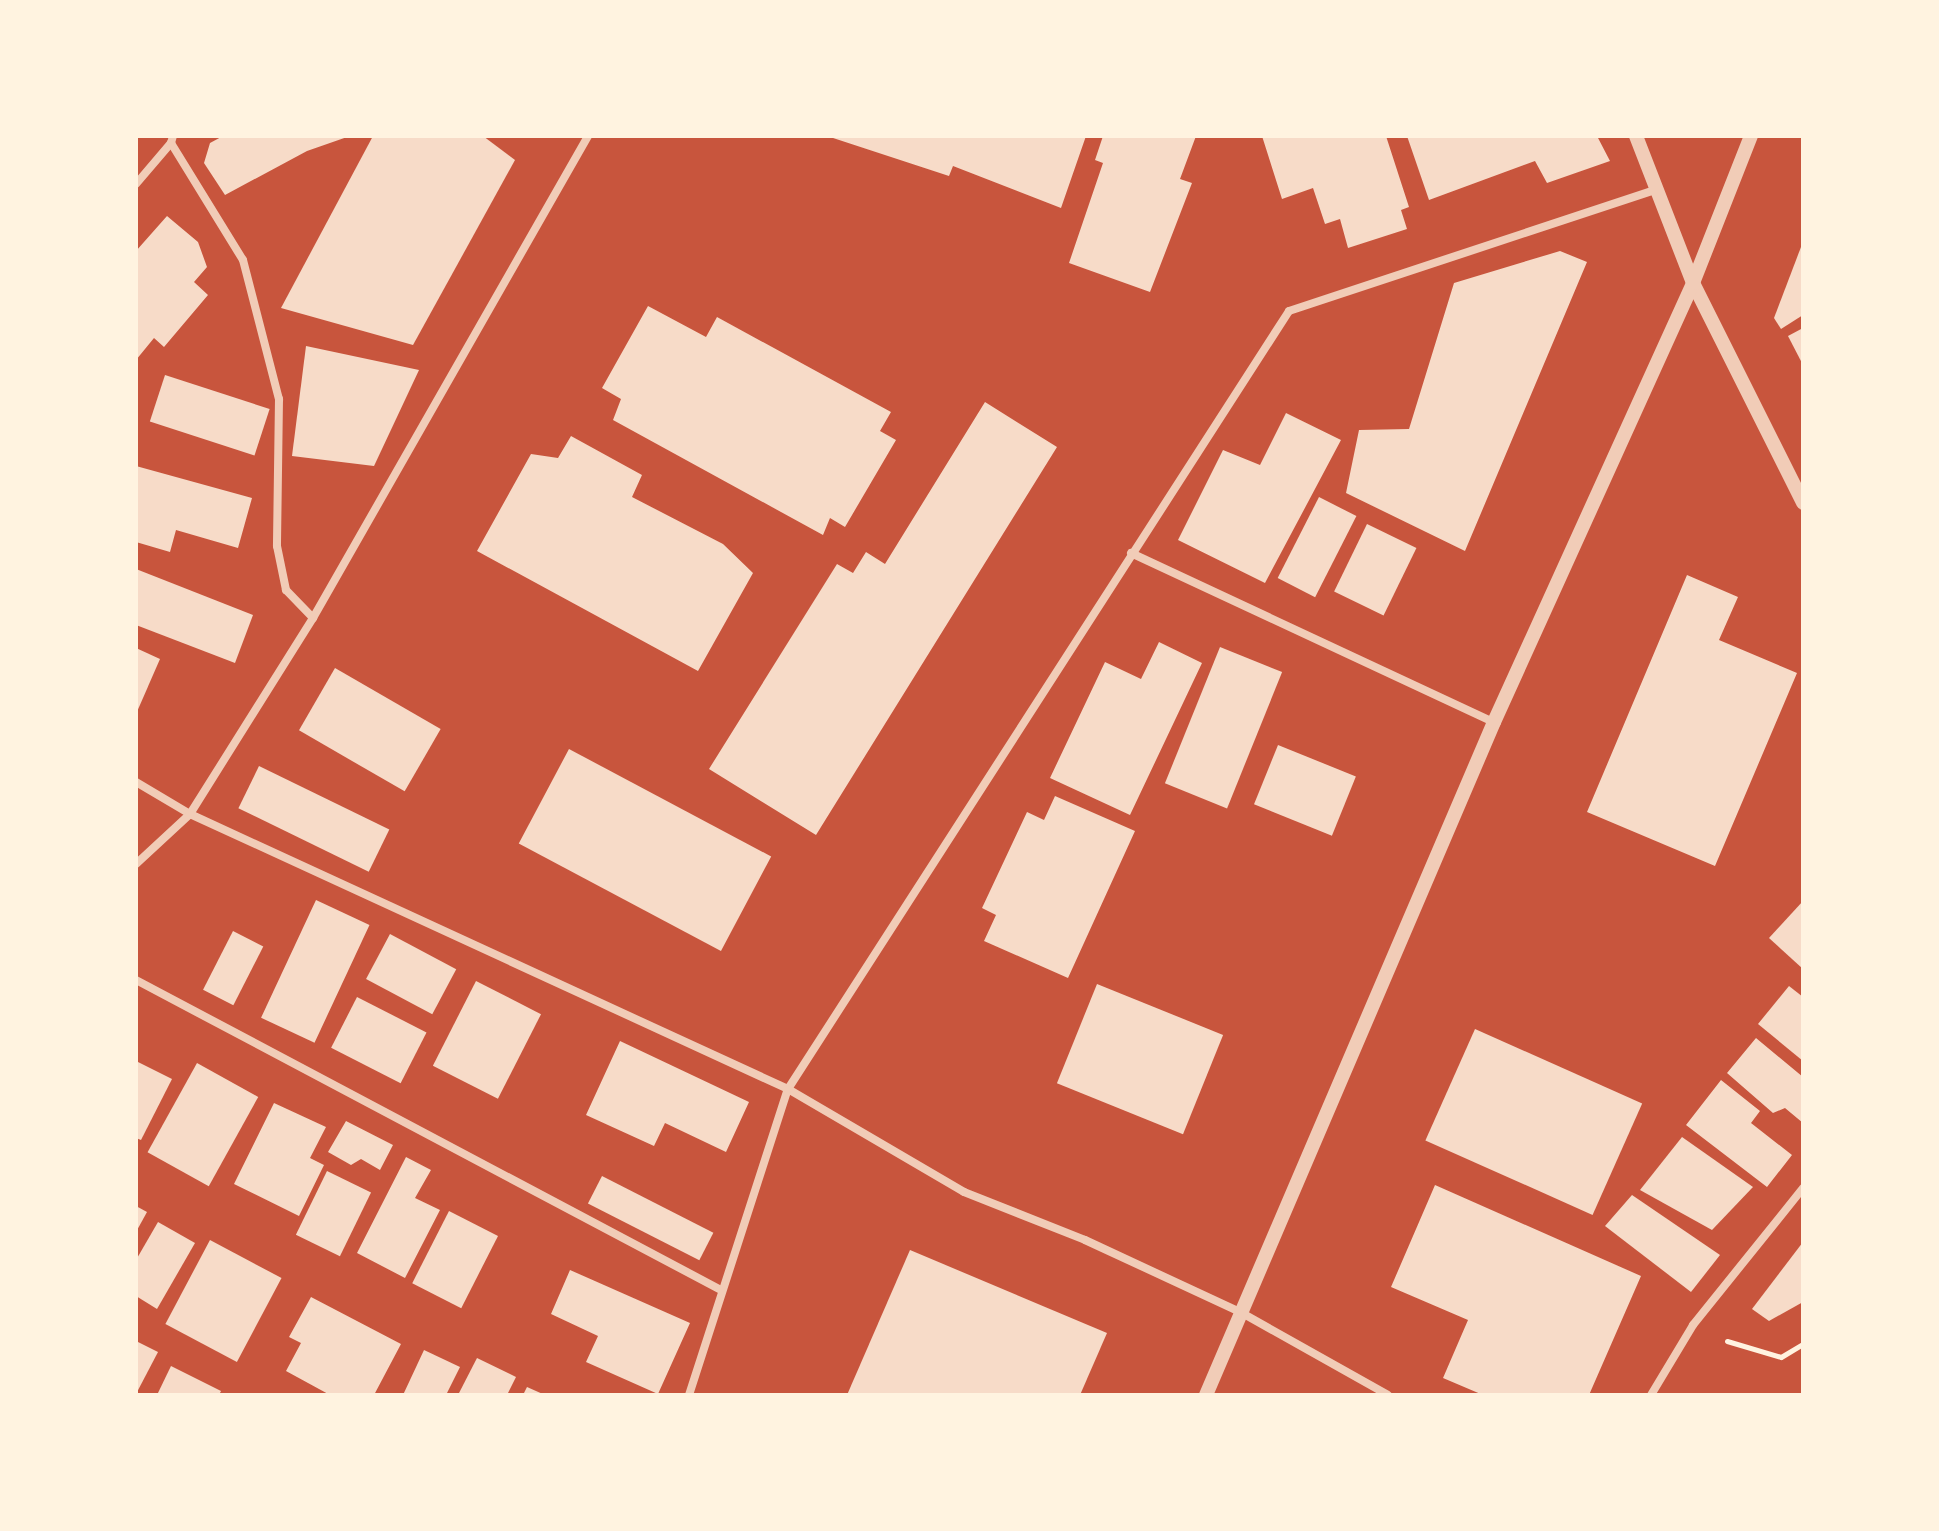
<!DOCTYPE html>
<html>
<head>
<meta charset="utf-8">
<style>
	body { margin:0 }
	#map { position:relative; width:1939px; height:1531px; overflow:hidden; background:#c8553d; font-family:"Fira Sans",sans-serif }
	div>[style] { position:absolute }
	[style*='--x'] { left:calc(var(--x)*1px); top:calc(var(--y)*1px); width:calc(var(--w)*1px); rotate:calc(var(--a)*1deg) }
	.building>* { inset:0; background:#f7dbc8; transform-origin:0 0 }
	.path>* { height:5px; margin:-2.5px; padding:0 2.5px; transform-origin:2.5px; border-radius:2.5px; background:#fff3e0 }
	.minor>* { height:8px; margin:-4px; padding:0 4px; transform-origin:4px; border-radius:4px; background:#f1ccb7 }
	.tertiary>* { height:14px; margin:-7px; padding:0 7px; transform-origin:7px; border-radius:7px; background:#f1ccb7 }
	span { translate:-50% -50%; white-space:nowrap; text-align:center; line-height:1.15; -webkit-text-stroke:7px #fff3e0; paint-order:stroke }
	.frame { position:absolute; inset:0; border:138px solid #fff3e0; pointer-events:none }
</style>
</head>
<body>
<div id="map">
	<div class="building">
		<div style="clip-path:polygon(223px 136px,350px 136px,307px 151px,225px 195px,204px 163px,210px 143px)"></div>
		<div style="clip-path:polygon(373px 136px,483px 136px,515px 160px,413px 345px,281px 308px)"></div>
		<div style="clip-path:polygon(1086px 136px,1061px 208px,953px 166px,949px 176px,830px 137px)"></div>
		<div style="clip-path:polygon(1103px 136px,1196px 136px,1180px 179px,1192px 183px,1150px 292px,1069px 263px,1103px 163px,1095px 160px)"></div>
		<div style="clip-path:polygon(1262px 136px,1386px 136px,1409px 207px,1401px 210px,1407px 229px,1348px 248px,1340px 219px,1325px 224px,1313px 188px,1282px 199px)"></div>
		<div style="clip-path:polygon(1407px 136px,1597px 136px,1610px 161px,1547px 183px,1535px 161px,1429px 200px)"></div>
		<div style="clip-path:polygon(167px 216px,198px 242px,207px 267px,194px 282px,208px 295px,164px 347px,154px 338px,136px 360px,136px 251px)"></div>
		<div style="clip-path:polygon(1801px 247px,1803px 315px,1781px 329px,1774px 318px)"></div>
		<div style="clip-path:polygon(1560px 251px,1587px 262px,1465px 551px,1346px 493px,1359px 430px,1409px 429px,1454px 283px)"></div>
		<div style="clip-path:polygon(648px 306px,706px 337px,717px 317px,891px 412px,880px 431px,896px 440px,845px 527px,830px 518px,823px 535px,613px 420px,621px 399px,602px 388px)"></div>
		<div style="clip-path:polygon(1803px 328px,1803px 365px,1788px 336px)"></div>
		<div style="clip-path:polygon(306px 346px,419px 370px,374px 466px,292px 456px)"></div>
		<div style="left:165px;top:375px;width:110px;height:49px;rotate:18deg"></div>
		<div style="clip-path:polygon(985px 402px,1057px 447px,816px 835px,709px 769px,837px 564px,853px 573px,866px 552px,885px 564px)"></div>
		<div style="clip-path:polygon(1286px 413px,1341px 440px,1265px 583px,1178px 540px,1223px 450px,1260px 465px)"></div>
		<div style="clip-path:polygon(571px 436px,642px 475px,632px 497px,723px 544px,753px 573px,698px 671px,477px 551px,531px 454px,558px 458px)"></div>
		<div style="clip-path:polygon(136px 466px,252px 498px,238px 548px,176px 530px,170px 552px,136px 542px)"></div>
		<div style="left:1319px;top:497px;width:42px;height:91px;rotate:27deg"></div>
		<div style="left:1367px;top:524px;width:55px;height:75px;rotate:26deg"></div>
		<div style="clip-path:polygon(136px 569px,253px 615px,235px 663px,136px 625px)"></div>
		<div style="clip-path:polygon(1687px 575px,1738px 597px,1719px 640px,1797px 673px,1715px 866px,1587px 812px)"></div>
		<div style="clip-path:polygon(1159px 642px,1202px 663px,1130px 815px,1050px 778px,1105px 662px,1141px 679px)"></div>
		<div style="left:1220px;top:647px;width:67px;height:147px;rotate:22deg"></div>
		<div style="clip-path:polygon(136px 648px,160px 659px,136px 714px)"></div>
		<div style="left:335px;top:668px;width:122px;height:72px;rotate:30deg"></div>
		<div style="left:1278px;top:745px;width:84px;height:64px;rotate:22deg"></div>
		<div style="left:569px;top:749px;width:229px;height:107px;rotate:28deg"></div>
		<div style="left:259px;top:766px;width:145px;height:47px;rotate:26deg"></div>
		<div style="clip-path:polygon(1055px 796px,1135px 831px,1068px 978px,984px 941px,996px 915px,982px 908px,1027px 812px,1044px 820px)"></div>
		<div style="left:316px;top:900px;width:59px;height:130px;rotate:25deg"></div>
		<div style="clip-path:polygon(1803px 901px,1803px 969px,1769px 938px)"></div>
		<div style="left:233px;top:931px;width:34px;height:66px;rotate:27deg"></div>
		<div style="left:390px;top:934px;width:75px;height:51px;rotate:28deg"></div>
		<div style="left:476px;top:981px;width:73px;height:95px;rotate:27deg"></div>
		<div style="left:1097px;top:984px;width:136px;height:107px;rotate:22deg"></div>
		<div style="clip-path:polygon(1789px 986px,1803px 997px,1803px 1061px,1758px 1024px)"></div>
		<div style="left:357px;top:997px;width:78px;height:57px;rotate:27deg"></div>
		<div style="left:1475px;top:1029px;width:183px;height:122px;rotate:24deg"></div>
		<div style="clip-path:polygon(1756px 1038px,1803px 1077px,1803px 1123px,1785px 1108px,1773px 1113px,1727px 1073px)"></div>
		<div style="clip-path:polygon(620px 1041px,749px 1102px,726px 1152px,665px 1123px,654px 1146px,586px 1115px)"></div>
		<div style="clip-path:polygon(138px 1062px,172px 1079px,141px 1140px,136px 1138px)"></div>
		<div style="left:197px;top:1063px;width:70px;height:102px;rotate:29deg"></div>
		<div style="clip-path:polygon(1721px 1080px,1760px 1111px,1751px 1123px,1792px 1155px,1767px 1187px,1686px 1125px)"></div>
		<div style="clip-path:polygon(274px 1103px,326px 1127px,310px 1158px,324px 1165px,299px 1216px,234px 1184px)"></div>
		<div style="clip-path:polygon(346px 1121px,393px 1145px,380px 1170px,361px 1159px,351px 1165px,328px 1152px)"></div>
		<div style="clip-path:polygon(1682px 1137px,1753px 1187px,1712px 1230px,1640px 1190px)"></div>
		<div style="clip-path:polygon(406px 1157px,431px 1170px,415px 1198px,440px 1210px,405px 1278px,357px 1253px)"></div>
		<div style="left:327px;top:1171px;width:49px;height:71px;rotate:26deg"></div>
		<div style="left:602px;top:1176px;width:125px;height:31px;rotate:27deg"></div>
		<div style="clip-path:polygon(1435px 1185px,1641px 1276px,1589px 1395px,1483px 1395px,1443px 1378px,1468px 1320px,1391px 1287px)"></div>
		<div style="clip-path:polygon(1632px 1195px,1720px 1255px,1691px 1292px,1605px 1226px)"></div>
		<div style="clip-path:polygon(136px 1206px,147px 1212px,136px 1232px)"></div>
		<div style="left:449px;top:1211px;width:55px;height:81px;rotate:27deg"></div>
		<div style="clip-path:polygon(158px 1222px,195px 1243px,157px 1309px,136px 1296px,136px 1260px)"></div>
		<div style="left:210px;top:1240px;width:81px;height:95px;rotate:28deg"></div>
		<div style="clip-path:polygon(1803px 1242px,1803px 1302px,1769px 1321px,1752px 1309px)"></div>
		<div style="clip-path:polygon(910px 1250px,1107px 1333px,1080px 1395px,847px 1395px)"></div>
		<div style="clip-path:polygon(570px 1270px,690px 1323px,658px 1394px,586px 1362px,598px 1336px,551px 1314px)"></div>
		<div style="clip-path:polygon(311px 1297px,401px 1344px,374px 1395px,330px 1395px,286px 1371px,301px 1343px,289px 1337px)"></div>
		<div style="clip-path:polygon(136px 1341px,158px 1352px,136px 1394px)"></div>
		<div style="clip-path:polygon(424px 1350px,460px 1367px,446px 1395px,403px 1395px)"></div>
		<div style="clip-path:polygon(477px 1358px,516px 1377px,507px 1395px,458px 1395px)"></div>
		<div style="clip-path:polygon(171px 1366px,221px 1391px,219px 1395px,157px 1395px)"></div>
		<div style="clip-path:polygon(527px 1387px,545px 1395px,523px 1395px)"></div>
	</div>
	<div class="path">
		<div style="--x:1727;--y:1341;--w:56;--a:16.5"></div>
		<div style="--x:1781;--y:1357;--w:26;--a:-31"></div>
	</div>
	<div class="minor">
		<div style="--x:173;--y:136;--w:7;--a:106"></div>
		<div style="--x:171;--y:143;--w:137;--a:58.4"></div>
		<div style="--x:243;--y:260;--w:144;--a:75.5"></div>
		<div style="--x:279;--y:399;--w:147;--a:90.8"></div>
		<div style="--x:277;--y:546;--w:45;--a:78.4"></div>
		<div style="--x:286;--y:590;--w:39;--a:46"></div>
		<div style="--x:136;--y:184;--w:54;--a:-49.5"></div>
		<div style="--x:1131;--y:553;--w:400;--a:25"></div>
		<div style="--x:136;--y:782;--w:63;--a:30.7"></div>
		<div style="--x:190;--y:814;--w:658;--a:24.7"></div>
		<div style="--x:788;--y:1089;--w:204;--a:30.3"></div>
		<div style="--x:964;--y:1192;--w:130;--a:21.6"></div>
		<div style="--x:1085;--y:1240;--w:173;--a:24.9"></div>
		<div style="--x:1242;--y:1313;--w:167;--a:29.3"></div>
		<div style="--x:136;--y:864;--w:74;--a:-42.8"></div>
		<div style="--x:190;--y:814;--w:231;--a:-57.9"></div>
		<div style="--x:313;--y:618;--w:555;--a:-60.29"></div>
		<div style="--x:136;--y:980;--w:662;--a:27.92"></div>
		<div style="--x:689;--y:1395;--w:322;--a:-72.1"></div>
		<div style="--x:788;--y:1089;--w:925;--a:-57.22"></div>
		<div style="--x:1289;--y:311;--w:389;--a:-18.3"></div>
		<div style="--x:1651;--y:1395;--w:82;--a:-59"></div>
		<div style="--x:1693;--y:1325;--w:176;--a:-51.2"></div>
	</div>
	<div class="tertiary">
		<div style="--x:1636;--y:136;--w:158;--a:68.8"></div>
		<div style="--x:1693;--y:283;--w:246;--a:63.4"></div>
		<div style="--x:1206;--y:1395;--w:732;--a:-66.83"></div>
		<div style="--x:1494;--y:722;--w:482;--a:-65.6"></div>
		<div style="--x:1693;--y:283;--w:158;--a:-68.5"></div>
	</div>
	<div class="frame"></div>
</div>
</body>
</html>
